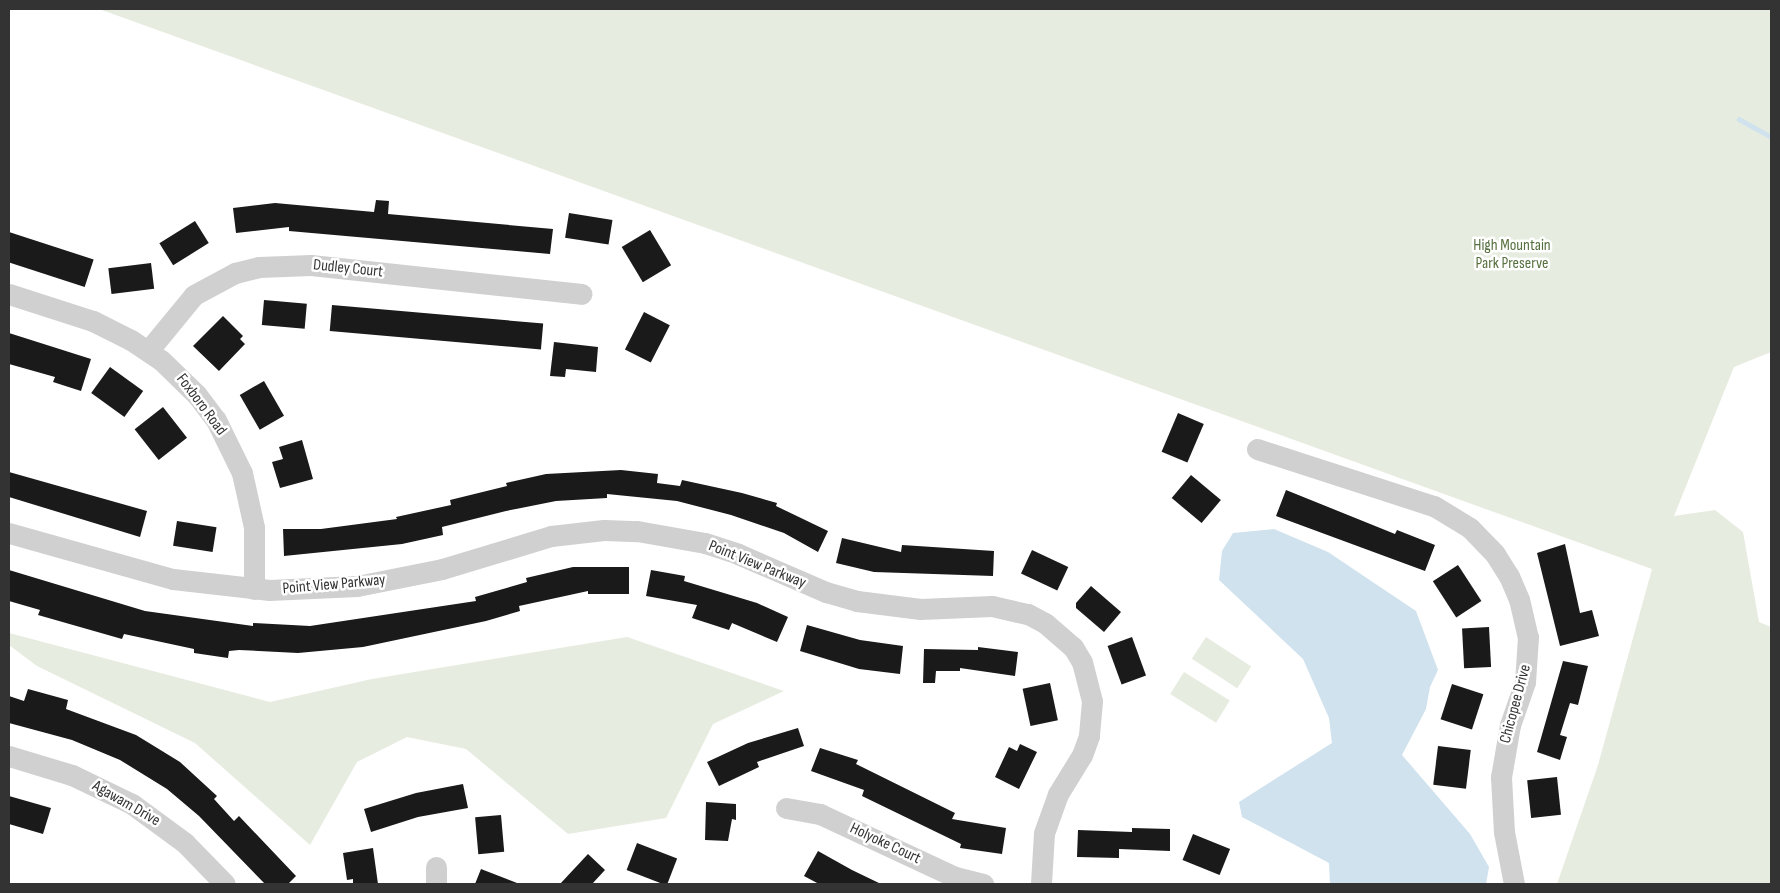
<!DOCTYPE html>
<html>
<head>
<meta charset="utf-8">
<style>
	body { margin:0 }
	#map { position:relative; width:1780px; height:893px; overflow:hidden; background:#fff; font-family:"Sofia Sans Condensed",sans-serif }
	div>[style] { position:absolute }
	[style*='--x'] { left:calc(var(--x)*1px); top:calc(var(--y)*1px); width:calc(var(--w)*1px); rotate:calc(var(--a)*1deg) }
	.green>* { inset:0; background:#e6ecdf; transform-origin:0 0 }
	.water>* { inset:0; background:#cfe2ee }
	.stream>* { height:4.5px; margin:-2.25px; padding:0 2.25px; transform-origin:2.25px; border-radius:2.25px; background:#cfe2ee }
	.building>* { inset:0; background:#1a1a1a; transform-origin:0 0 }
	.minor>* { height:21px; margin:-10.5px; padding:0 10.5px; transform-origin:10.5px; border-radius:10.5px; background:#d0d0d0 }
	span { translate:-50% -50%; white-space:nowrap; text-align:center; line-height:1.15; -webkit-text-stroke:5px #fff; paint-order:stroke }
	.park-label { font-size:16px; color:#56703f }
	.street-label { font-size:16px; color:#333 }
	.frame { position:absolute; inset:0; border:10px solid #333; pointer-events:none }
</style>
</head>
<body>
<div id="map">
	<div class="green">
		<div style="clip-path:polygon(99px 9px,1771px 9px,1771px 352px,1734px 367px,1674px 516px,1715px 510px,1743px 532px,1759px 622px,1771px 627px,1771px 884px,1557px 884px,1598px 765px,1652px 569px)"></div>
		<div style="clip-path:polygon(9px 633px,270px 702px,372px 679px,627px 637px,784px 691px,713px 724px,666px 818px,568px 834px,466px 749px,407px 737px,357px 762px,310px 845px,195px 743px,37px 666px,9px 645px)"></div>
		<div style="left:1206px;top:637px;width:54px;height:26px;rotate:33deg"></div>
		<div style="left:1184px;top:672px;width:54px;height:26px;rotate:32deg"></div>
	</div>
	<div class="water">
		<div style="clip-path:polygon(1274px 529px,1328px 552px,1416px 611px,1438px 670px,1430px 687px,1426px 709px,1402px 755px,1470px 834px,1489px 867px,1486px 884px,1330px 884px,1329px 863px,1242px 817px,1239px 802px,1332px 743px,1329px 718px,1303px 659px,1219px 580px,1222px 551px,1233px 533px)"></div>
	</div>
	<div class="stream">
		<div style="--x:1739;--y:119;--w:37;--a:29"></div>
	</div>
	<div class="building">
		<div style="clip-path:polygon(376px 200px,389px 201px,388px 214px,553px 229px,550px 254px,289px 231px,289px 227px,236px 233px,233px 208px,275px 203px,374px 212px)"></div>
		<div style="left:569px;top:213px;width:44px;height:25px;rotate:9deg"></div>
		<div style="left:195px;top:221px;width:26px;height:42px;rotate:58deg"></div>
		<div style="left:650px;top:230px;width:41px;height:33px;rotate:59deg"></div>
		<div style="left:9px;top:232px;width:89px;height:29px;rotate:18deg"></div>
		<div style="left:151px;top:263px;width:26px;height:43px;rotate:83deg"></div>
		<div style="left:264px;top:300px;width:43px;height:25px;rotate:5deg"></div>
		<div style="left:332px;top:305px;width:212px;height:26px;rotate:5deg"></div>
		<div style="left:644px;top:312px;width:29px;height:42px;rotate:27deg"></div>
		<div style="clip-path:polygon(223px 316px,243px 336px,240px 339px,245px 344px,219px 371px,193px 346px)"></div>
		<div style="clip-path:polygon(9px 333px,91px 359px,81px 391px,53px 382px,55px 377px,9px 364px)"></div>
		<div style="clip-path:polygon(554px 342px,598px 347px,596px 372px,566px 369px,565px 377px,550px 376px)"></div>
		<div style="left:110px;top:367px;width:41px;height:32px;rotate:36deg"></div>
		<div style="left:264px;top:381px;width:40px;height:28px;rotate:60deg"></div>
		<div style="left:163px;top:407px;width:39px;height:36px;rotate:52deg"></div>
		<div style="left:1178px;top:413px;width:28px;height:42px;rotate:23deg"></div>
		<div style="clip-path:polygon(302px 440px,313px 479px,280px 488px,272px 462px,283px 459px,279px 447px)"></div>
		<div style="clip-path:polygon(621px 470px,658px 474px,657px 483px,680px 486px,682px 480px,742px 493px,777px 503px,776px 506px,828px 531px,818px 552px,784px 533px,731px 515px,677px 501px,607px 494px,607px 498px,556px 501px,506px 511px,442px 527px,443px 535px,402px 544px,284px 556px,283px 529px,321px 529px,397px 519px,396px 517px,451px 505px,450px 500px,507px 486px,506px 483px,546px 474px)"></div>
		<div style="clip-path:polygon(9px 472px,147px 511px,140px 537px,9px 497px)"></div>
		<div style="left:1191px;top:475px;width:39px;height:30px;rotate:40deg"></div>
		<div style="clip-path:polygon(1286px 490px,1395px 534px,1397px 530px,1435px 545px,1425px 571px,1276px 516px)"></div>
		<div style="left:177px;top:521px;width:40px;height:25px;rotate:9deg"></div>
		<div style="clip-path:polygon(842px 538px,901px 552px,902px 545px,994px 551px,993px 576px,874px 572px,836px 563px)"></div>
		<div style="clip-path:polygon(1565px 544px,1580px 613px,1592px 610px,1599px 636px,1560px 646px,1537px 553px)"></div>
		<div style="left:1032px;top:550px;width:40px;height:26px;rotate:25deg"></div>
		<div style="left:1458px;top:565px;width:43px;height:30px;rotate:57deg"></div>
		<div style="clip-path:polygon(573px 567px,629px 567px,629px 594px,588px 594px,588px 591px,519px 606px,520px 611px,486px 621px,363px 647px,298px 653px,239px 650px,229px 651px,228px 658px,194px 653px,194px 649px,124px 634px,122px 639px,38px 615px,40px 610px,9px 601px,9px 570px,145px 611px,253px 626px,253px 623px,310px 626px,476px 601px,475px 597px,527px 582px,526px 578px)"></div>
		<div style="clip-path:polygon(651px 570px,685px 576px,684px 581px,757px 603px,788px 617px,777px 642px,732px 623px,729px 630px,692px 618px,697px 605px,646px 596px)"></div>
		<div style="clip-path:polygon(1091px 586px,1121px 612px,1104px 632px,1076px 608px,1076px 603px)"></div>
		<div style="clip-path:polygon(807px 625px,860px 640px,903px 646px,900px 674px,859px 669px,800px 651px)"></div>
		<div style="left:1489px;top:627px;width:40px;height:27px;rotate:87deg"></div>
		<div style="left:1132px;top:637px;width:41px;height:26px;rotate:70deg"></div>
		<div style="clip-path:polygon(978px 647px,1018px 652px,1015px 676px,960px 668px,960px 671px,936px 671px,935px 683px,923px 683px,924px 649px,978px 650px)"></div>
		<div style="clip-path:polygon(1563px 661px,1588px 666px,1578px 705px,1570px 703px,1560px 735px,1567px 737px,1560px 760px,1537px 752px)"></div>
		<div style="left:1050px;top:683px;width:38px;height:28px;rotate:78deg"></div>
		<div style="left:1452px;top:684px;width:33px;height:37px;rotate:18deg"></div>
		<div style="clip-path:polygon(28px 689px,68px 700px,66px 709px,136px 735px,180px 762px,217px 796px,214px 799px,234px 821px,239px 816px,296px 876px,288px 884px,265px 884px,199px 816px,167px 789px,120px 760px,72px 740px,9px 723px,9px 696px,24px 701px)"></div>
		<div style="clip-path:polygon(798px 728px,804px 746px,757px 762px,759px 767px,719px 786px,707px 762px,748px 743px)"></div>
		<div style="clip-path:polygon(1020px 744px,1037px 752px,1019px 789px,995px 777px,1009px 747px,1017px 751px)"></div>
		<div style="left:1438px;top:746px;width:33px;height:39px;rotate:7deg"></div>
		<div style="clip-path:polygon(820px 748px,858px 760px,856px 764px,955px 813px,952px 819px,1006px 828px,1002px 854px,960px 848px,961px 844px,862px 796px,864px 790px,811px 771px)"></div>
		<div style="left:1557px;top:777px;width:38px;height:30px;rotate:84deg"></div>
		<div style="clip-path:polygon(463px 784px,468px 808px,418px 817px,371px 832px,364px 809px,416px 793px)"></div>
		<div style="clip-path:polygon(9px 796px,51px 808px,43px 834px,9px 824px)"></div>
		<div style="clip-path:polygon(706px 802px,736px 804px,736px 820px,732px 819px,728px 841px,705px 840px)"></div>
		<div style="left:501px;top:815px;width:37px;height:26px;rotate:85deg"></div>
		<div style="clip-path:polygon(1132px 828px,1170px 829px,1170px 851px,1119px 849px,1119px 858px,1077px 857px,1078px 830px,1132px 832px)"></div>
		<div style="left:1193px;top:834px;width:40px;height:28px;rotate:22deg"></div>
		<div style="left:637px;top:843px;width:43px;height:29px;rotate:21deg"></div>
		<div style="clip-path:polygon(373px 848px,378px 884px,353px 884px,353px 879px,347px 880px,343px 853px)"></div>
		<div style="clip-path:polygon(818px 851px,852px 870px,881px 884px,819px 884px,804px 876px)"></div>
		<div style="clip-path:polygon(588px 854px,605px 870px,592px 884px,560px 884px)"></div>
		<div style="clip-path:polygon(481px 869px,517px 883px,517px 884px,475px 884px)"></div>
	</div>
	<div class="minor">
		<div style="--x:9;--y:294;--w:88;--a:17.8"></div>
		<div style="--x:93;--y:321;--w:42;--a:26.6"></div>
		<div style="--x:131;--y:340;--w:36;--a:34"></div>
		<div style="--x:161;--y:360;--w:50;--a:44.2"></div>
		<div style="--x:197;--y:395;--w:31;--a:53"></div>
		<div style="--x:216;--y:420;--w:59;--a:63.9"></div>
		<div style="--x:242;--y:473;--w:55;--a:77.5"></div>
		<div style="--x:254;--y:527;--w:62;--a:90"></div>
		<div style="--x:148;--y:351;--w:72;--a:-50.6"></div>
		<div style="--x:194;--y:295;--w:47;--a:-28.2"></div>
		<div style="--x:235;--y:273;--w:25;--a:-14"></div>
		<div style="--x:259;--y:267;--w:52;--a:-2.2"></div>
		<div style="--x:311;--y:265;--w:272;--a:6.1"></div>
		<div style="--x:1257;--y:449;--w:186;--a:17.9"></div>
		<div style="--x:1434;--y:506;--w:42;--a:31.4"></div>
		<div style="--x:1470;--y:528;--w:36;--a:46"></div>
		<div style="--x:1495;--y:554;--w:26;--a:58"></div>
		<div style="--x:1509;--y:576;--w:25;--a:67"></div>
		<div style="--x:1519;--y:599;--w:39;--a:77"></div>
		<div style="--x:1528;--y:637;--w:45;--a:93.8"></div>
		<div style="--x:1525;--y:682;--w:46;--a:109.2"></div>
		<div style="--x:1510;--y:725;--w:53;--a:99.8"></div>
		<div style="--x:1501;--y:777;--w:55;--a:86.9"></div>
		<div style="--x:1504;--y:832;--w:53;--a:79.1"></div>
		<div style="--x:9;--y:533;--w:170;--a:15.7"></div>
		<div style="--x:173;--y:579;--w:97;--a:6.5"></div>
		<div style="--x:269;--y:590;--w:88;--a:-2.6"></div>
		<div style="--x:357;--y:586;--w:87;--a:-11.3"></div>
		<div style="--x:442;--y:569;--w:114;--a:-16.8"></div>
		<div style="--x:551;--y:536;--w:53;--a:-6.5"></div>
		<div style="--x:604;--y:530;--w:33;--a:2"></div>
		<div style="--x:637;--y:531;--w:69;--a:10"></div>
		<div style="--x:705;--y:543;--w:35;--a:18"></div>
		<div style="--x:738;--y:554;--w:96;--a:23.4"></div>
		<div style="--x:826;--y:592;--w:32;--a:16"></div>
		<div style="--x:857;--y:601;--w:64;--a:7.2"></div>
		<div style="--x:920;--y:609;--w:72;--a:-2.4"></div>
		<div style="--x:992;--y:606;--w:37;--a:13"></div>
		<div style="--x:1028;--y:614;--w:19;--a:28"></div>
		<div style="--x:1045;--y:623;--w:37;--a:41"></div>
		<div style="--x:1073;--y:647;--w:17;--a:59"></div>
		<div style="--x:1082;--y:662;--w:40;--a:75.6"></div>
		<div style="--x:1092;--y:701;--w:35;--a:95"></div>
		<div style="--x:1089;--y:736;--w:20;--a:110"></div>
		<div style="--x:1082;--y:755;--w:46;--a:121.6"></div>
		<div style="--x:1058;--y:794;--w:41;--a:109.7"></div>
		<div style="--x:1044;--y:833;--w:51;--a:93.4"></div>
		<div style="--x:9;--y:756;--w:66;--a:16.8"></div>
		<div style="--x:72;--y:775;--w:67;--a:25.8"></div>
		<div style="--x:132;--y:804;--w:66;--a:36.3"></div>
		<div style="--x:185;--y:843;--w:57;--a:45.7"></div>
		<div style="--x:786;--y:808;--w:35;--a:10"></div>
		<div style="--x:820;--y:814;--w:149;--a:25"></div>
		<div style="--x:955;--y:877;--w:29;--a:14"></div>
		<div style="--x:436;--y:884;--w:17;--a:-90"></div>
	</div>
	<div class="park-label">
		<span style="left:1512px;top:255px">High Mountain<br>Park Preserve</span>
	</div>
	<div class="street-label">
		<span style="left:348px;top:269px;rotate:6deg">Dudley Court</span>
		<span style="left:201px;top:405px;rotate:53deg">Foxboro Road</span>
		<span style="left:757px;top:565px;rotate:22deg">Point View Parkway</span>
		<span style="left:334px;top:585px;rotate:-5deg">Point View Parkway</span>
		<span style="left:1516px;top:704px;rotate:-75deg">Chicopee Drive</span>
		<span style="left:126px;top:804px;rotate:30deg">Agawam Drive</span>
		<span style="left:885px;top:844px;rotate:25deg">Holyoke Court</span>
	</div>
	<div class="frame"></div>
</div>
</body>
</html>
